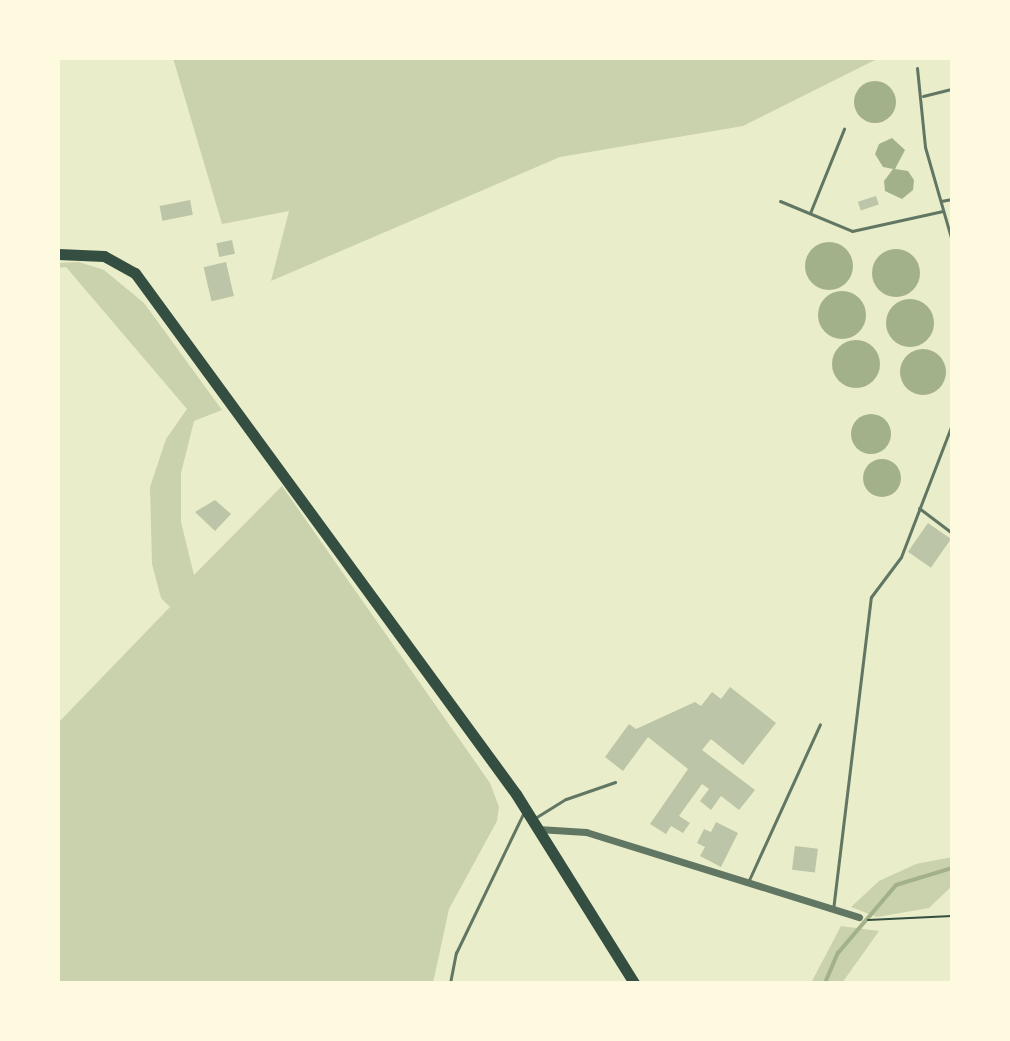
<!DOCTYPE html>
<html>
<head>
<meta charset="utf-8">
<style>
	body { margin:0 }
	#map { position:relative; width:1010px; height:1041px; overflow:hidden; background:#e9edc9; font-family:"Titillium Web",sans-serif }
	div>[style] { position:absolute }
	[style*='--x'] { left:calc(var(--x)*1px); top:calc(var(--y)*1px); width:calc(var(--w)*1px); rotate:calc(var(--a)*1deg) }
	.green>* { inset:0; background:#cad2ad }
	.water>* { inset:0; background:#a3b18a }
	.round { border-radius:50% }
	.stream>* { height:4px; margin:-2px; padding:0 2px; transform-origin:2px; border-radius:2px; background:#a3b18a }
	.building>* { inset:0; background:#bcc5a7; transform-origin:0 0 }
	.path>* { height:2px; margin:-1px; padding:0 1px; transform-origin:1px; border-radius:1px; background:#344e41 }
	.service>* { height:3px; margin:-1.5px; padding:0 1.5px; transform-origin:1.5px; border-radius:1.5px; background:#617663 }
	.minor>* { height:7px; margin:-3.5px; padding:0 3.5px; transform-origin:3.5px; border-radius:3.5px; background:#617663 }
	.primary>* { height:11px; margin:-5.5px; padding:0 5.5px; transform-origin:5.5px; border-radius:5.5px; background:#344e41 }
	span { translate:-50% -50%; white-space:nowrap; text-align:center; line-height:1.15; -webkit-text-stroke:6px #fefae0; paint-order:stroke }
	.frame { position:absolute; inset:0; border:60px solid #fefae0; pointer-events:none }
</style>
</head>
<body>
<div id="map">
	<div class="green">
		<div style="clip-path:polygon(173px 58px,879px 58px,743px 126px,560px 157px,271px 281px,289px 211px,222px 224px)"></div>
		<div style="clip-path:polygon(79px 262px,104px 270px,144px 303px,222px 410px,194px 421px,181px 473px,181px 522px,194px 575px,282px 486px,490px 783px,499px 807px,497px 821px,449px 909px,433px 983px,58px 983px,58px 723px,170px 607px,161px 598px,152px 564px,150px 487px,166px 439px,187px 409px,66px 267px,58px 268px,58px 263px)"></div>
		<div style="clip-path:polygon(952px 857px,952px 886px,929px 908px,877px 917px,851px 907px,879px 881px,916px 864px)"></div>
		<div style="clip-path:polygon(841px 926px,879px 931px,842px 983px,811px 983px)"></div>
	</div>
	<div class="water">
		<div class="round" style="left:854px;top:81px;width:42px;height:42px"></div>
		<div style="clip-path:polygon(892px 138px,905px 150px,895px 169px,908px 171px,914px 180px,913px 190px,902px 199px,885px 191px,884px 181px,893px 169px,883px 167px,875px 154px,879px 144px)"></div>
		<div class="round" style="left:805px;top:242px;width:48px;height:48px"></div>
		<div class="round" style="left:872px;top:249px;width:48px;height:48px"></div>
		<div class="round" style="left:818px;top:291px;width:48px;height:48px"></div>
		<div class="round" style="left:886px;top:299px;width:48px;height:48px"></div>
		<div class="round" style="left:832px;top:340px;width:48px;height:48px"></div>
		<div class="round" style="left:900px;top:349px;width:46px;height:46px"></div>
		<div class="round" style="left:851px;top:414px;width:40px;height:40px"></div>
		<div class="round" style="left:863px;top:459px;width:38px;height:38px"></div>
	</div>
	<div class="stream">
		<div style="--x:825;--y:983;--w:33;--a:-67"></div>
		<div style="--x:838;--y:953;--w:89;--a:-49.5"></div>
		<div style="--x:896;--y:885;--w:59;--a:-16.9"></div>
	</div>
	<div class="building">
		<div style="left:876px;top:196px;width:9px;height:19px;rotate:72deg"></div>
		<div style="left:190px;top:200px;width:15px;height:31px;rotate:79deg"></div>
		<div style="left:232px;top:240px;width:14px;height:16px;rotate:78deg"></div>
		<div style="left:226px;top:262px;width:35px;height:23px;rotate:77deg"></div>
		<div style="clip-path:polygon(215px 500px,231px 514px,215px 531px,195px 512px)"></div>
		<div style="left:928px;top:523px;width:28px;height:35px;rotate:35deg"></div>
		<div style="clip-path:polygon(730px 687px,776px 723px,743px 765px,711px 739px,702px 750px,755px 790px,739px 810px,721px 796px,711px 810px,700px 801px,709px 789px,702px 784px,679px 816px,690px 823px,683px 833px,671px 826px,666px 834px,650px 824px,688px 769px,648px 737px,623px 771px,605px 757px,629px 724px,636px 729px,695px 702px,701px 706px,712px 692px,721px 699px)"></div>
		<div style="clip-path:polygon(716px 822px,738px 833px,721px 867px,700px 856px,705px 847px,697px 843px,704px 829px,711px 832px)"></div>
		<div style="left:795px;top:846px;width:23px;height:24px;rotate:7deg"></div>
	</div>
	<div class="path">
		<div style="--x:868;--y:920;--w:84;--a:-2.7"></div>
	</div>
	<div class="service">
		<div style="--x:917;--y:68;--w:79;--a:84.2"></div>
		<div style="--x:925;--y:147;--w:98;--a:74"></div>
		<div style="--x:923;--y:96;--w:30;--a:-14"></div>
		<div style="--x:780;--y:201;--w:78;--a:22.6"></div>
		<div style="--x:852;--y:231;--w:93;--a:-12.4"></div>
		<div style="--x:941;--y:201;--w:11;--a:-10"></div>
		<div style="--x:810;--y:213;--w:91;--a:-68"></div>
		<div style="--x:919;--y:508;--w:41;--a:37.1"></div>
		<div style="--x:535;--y:818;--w:36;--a:-32"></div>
		<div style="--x:566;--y:799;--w:52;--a:-19.1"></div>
		<div style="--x:749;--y:880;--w:171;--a:-65.5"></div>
		<div style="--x:833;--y:910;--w:315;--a:-83.1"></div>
		<div style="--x:871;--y:597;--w:50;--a:-53.1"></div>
		<div style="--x:901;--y:557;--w:142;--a:-69"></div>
		<div style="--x:450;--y:983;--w:31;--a:-79"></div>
		<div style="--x:456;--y:953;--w:157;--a:-64.3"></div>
	</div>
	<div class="minor">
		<div style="--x:538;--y:829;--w:48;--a:3.6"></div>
		<div style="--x:586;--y:832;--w:286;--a:17.3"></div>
	</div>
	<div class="primary">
		<div style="--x:58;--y:254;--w:46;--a:2.5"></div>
		<div style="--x:104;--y:256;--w:35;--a:29"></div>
		<div style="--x:135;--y:273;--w:645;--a:53.82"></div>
		<div style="--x:516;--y:794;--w:223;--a:58"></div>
	</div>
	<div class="frame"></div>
</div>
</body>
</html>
